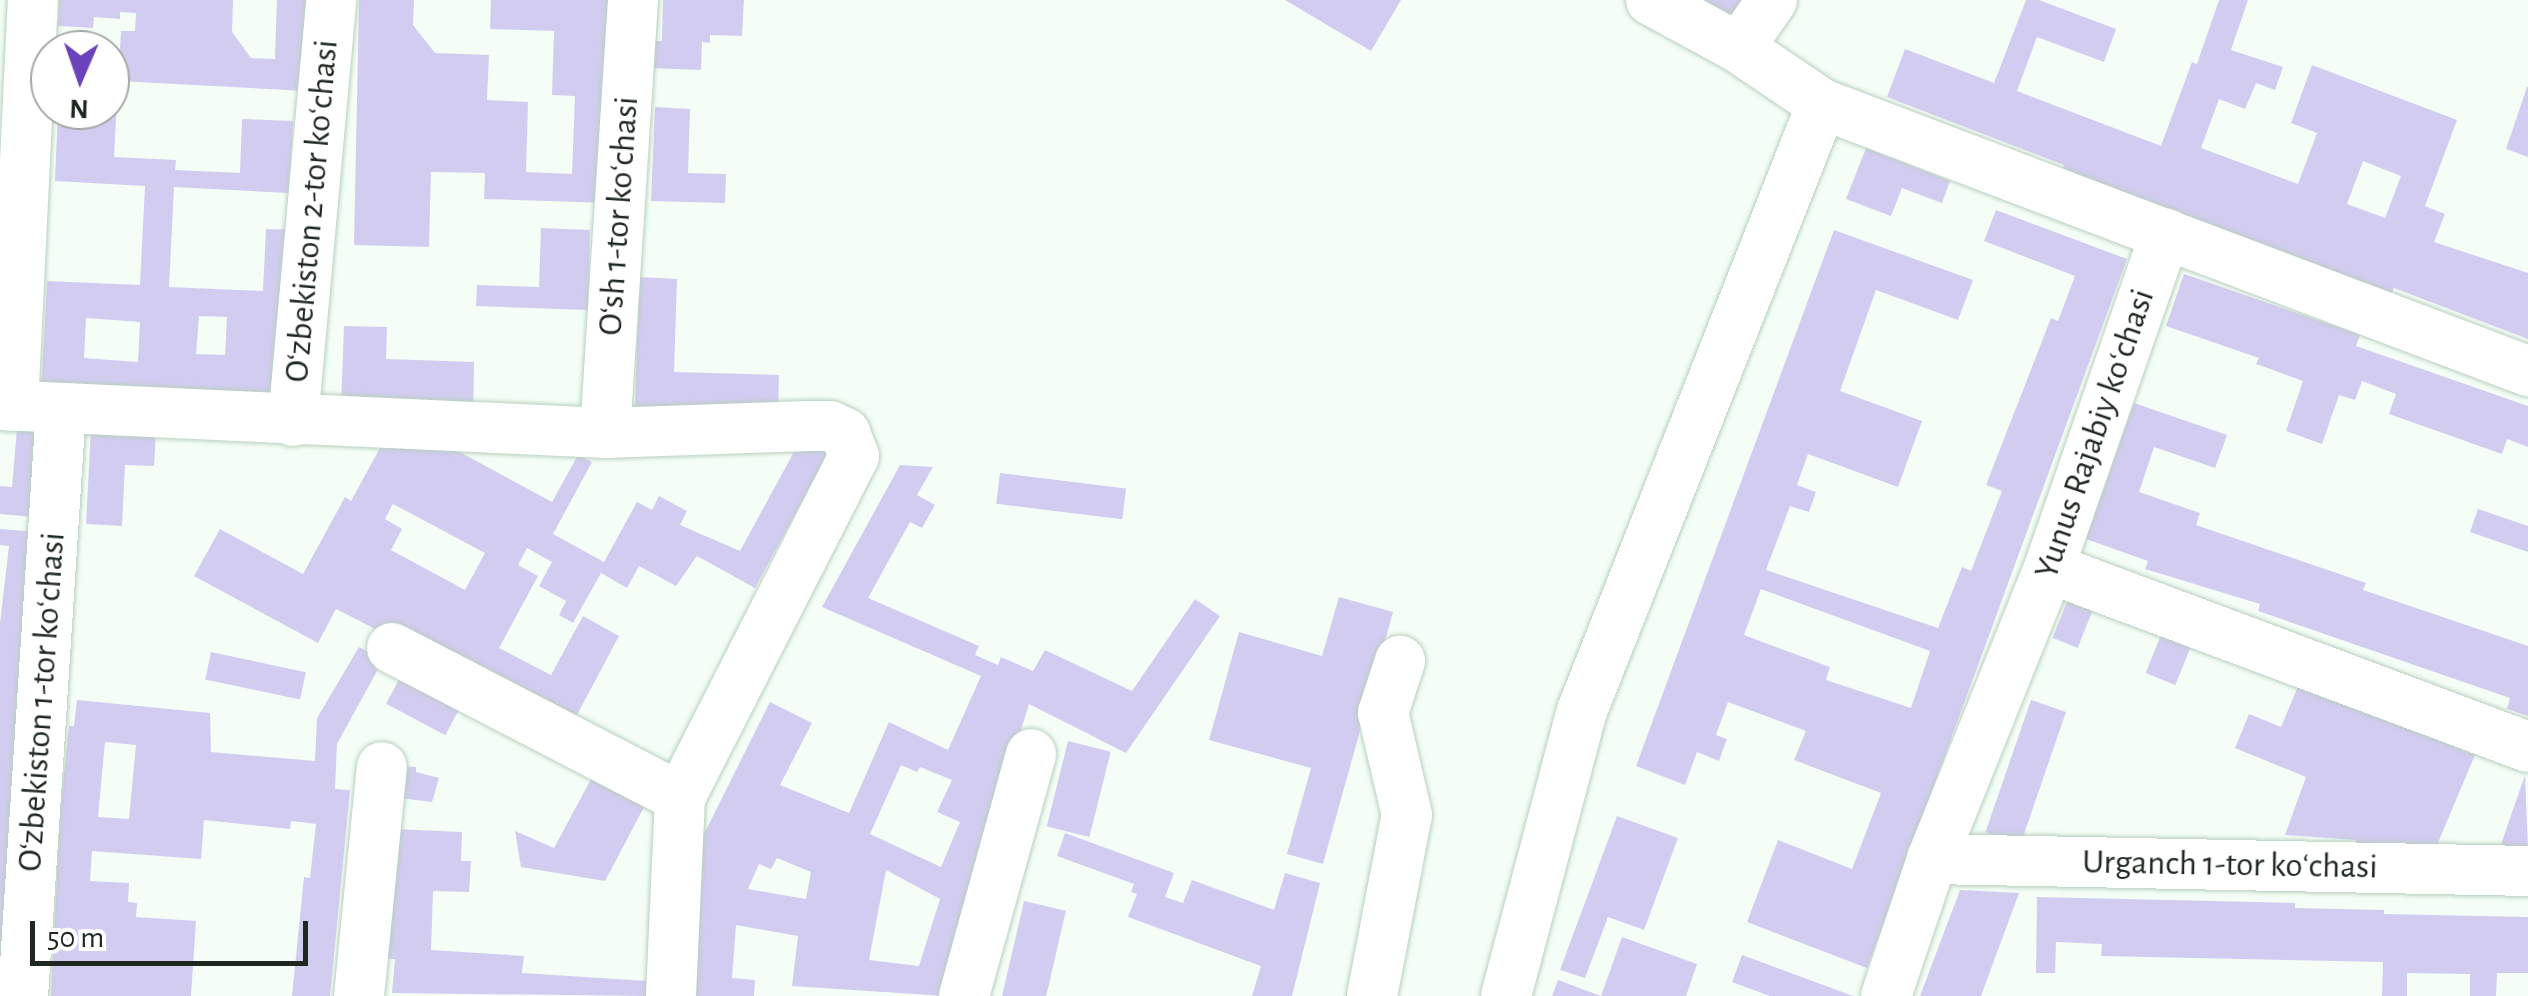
<!DOCTYPE html>
<html>
<head>
<meta charset="utf-8">
<style>
	body { margin:0 }
	#map { position:relative; width:2528px; height:996px; overflow:hidden; background:#f4fef6; font-family:"Alegreya Sans",sans-serif }
	div>[style] { position:absolute }
	[style*='--x'] { left:calc(var(--x)*1px); top:calc(var(--y)*1px); width:calc(var(--w)*1px); rotate:calc(var(--a)*1deg) }
	.building>* { inset:0; background:#d3ccf1; transform-origin:0 0 }
	.roads { filter:drop-shadow(0 0 2px #b8cfbe) drop-shadow(0 0 2px #b8cfbe) }
	.minor>* { height:50px; margin:-25px; padding:0 25px; transform-origin:25px; border-radius:25px; background:#fff }
	span { translate:-50% -50%; white-space:nowrap; text-align:center; line-height:1.15; -webkit-text-stroke:8px #fff; paint-order:stroke }
	.street-label { font-size:35px; color:#1e2720 }
	.north { position:absolute; left:30px; top:30px; width:100px; height:100px; box-sizing:border-box; background:#fff; border:2px solid #a5a9a6; border-radius:50%; rotate:182deg; font-size:28px; font-weight:700; line-height:40px; text-align:center; color:#1e2720 }
	.north::after { content:''; display:block; margin:auto; width:35px; height:45px; background:#6a43bc; clip-path:polygon(50% 0,100% 100%,50% 72%,0 100%) }
	.scale { position:absolute; left:30px; top:921px; width:278px; height:45px; box-sizing:border-box; border:5px solid #1e2720; border-top:0; padding-left:12px; font-size:30px; line-height:35px; white-space:nowrap; color:#1e2720; -webkit-text-stroke:8px #fff; paint-order:stroke }
</style>
</head>
<body>
<div id="map">
	<div class="building">
		<div style="clip-path:polygon(59px 0,233px 0,232px 32px,251px 58px,275px 59px,277px 0,311px 0,306px 91px,118px 81px,121px 31px,135px 31px,136px 13px,120px 12px,120px 19px,94px 17px,93px 28px,58px 26px)"></div>
		<div style="clip-path:polygon(359px 0,414px 0,413px 25px,435px 53px,489px 55px,487px 100px,528px 102px,526px 172px,572px 174px,575px 96px,552px 95px,554px 31px,490px 29px,491px 0,616px 0,609px 203px,484px 199px,485px 173px,431px 172px,429px 247px,354px 245px)"></div>
		<div style="clip-path:polygon(663px 0,744px 0,742px 36px,710px 35px,710px 43px,702px 42px,701px 70px,649px 68px,650px 41px,662px 41px)"></div>
		<div style="clip-path:polygon(1285px 0,1401px 0,1371px 51px)"></div>
		<div style="clip-path:polygon(1703px 0,1749px 0,1734px 22px)"></div>
		<div style="clip-path:polygon(evenodd,2026px 0,2039px 0,2116px 29px,2104px 62px,2037px 37px,2017px 91px,2161px 146px,2192px 62px,2197px 64px,2219px 0,2248px 0,2231px 50px,2283px 67px,2275px 90px,2256px 83px,2245px 109px,2219px 99px,2201px 148px,2298px 184px,2317px 133px,2291px 123px,2312px 65px,2457px 120px,2425px 206px,2445px 214px,2434px 242px,2528px 273px,2528px 339px,2394px 288px,2391px 294px,2062px 169px,2064px 165px,1887px 97px,1905px 49px,1994px 83px,2026px 0,2363px 161px,2401px 176px,2385px 218px,2347px 204px,2363px 161px)"></div>
		<div style="clip-path:polygon(evenodd,110px 81px,118px 81px,114px 157px,176px 160px,175px 170px,240px 173px,242px 119px,293px 121px,289px 193px,174px 187px,169px 287px,263px 291px,266px 229px,301px 230px,292px 406px,41px 394px,47px 281px,140px 285px,145px 186px,55px 181px,58px 110px,110px 110px,110px 81px,199px 316px,227px 317px,225px 355px,196px 354px,199px 316px,110px 81px,86px 318px,140px 322px,138px 362px,84px 358px,86px 318px)"></div>
		<div style="clip-path:polygon(2527px 87px,2528px 87px,2528px 157px,2506px 149px)"></div>
		<div style="clip-path:polygon(655px 107px,690px 109px,688px 173px,726px 174px,725px 203px,651px 201px)"></div>
		<div style="clip-path:polygon(1866px 148px,1950px 181px,1942px 203px,1902px 188px,1891px 216px,1846px 199px)"></div>
		<div style="clip-path:polygon(evenodd,1996px 210px,2127px 259px,1867px 968px,1747px 922px,1778px 840px,1852px 869px,1881px 793px,1794px 760px,1806px 731px,1728px 702px,1716px 735px,1727px 739px,1719px 761px,1697px 752px,1685px 785px,1636px 766px,1834px 230px,1973px 280px,1958px 320px,1876px 290px,1840px 391px,1922px 421px,1898px 487px,1808px 454px,1797px 485px,1816px 492px,1809px 512px,1790px 506px,1766px 570px,1938px 628px,1962px 567px,1971px 571px,2002px 491px,1986px 485px,2051px 318px,2058px 321px,2075px 276px,1984px 241px,1996px 210px,1761px 589px,1930px 651px,1911px 708px,1826px 680px,1830px 667px,1744px 635px,1761px 589px)"></div>
		<div style="clip-path:polygon(541px 228px,590px 230px,588px 310px,476px 306px,477px 285px,539px 287px)"></div>
		<div style="clip-path:polygon(2184px 274px,2360px 335px,2356px 346px,2528px 406px,2528px 447px,2507px 439px,2502px 454px,2389px 414px,2396px 394px,2362px 381px,2355px 400px,2339px 395px,2322px 444px,2286px 431px,2303px 381px,2256px 364px,2259px 358px,2166px 326px)"></div>
		<div style="clip-path:polygon(639px 277px,677px 279px,674px 372px,779px 375px,778px 414px,635px 409px)"></div>
		<div style="clip-path:polygon(344px 326px,387px 327px,386px 359px,474px 362px,473px 414px,341px 409px)"></div>
		<div style="clip-path:polygon(2134px 403px,2227px 435px,2215px 468px,2154px 447px,2139px 492px,2200px 513px,2196px 525px,2366px 583px,2363px 590px,2528px 646px,2528px 716px,2507px 709px,2510px 698px,2258px 611px,2260px 604px,2145px 569px,2148px 561px,2086px 539px)"></div>
		<div style="clip-path:polygon(17px 428px,51px 431px,45px 518px,0 514px,0 486px,12px 487px)"></div>
		<div style="clip-path:polygon(91px 428px,156px 431px,154px 466px,125px 465px,122px 526px,86px 524px)"></div>
		<div style="clip-path:polygon(evenodd,430px 436px,552px 502px,578px 455px,592px 462px,553px 534px,604px 562px,637px 502px,652px 510px,659px 496px,687px 511px,680px 525px,740px 551px,795px 450px,830px 450px,755px 588px,697px 556px,676px 586px,639px 566px,627px 588px,601px 573px,573px 623px,559px 615px,566px 601px,539px 586px,552px 562px,527px 548px,518px 565px,538px 576px,499px 648px,551px 675px,583px 616px,619px 636px,570px 728px,336px 609px,318px 643px,194px 576px,220px 529px,303px 574px,345px 497px,351px 501px,381px 446px,430px 436px,393px 504px,485px 553px,465px 590px,391px 550px,402px 529px,385px 519px,393px 504px)"></div>
		<div style="clip-path:polygon(evenodd,900px 465px,933px 467px,917px 495px,935px 505px,922px 528px,910px 522px,868px 598px,979px 646px,975px 655px,998px 665px,1001px 657px,1033px 671px,1045px 650px,1132px 691px,1195px 599px,1220px 616px,1126px 753px,1029px 704px,966px 907px,945px 996px,792px 986px,798px 936px,736px 925px,732px 978px,755px 980px,754px 996px,684px 996px,681px 880px,770px 702px,812px 723px,780px 785px,849px 813px,889px 722px,948px 750px,981px 676px,822px 607px,900px 465px,901px 765px,917px 772px,920px 767px,952px 780px,937px 812px,960px 822px,941px 867px,870px 834px,901px 765px,900px 465px,777px 858px,811px 872px,806px 899px,748px 889px,759px 864px,771px 869px,777px 858px,900px 465px,886px 870px,940px 899px,919px 966px,869px 960px,886px 870px)"></div>
		<div style="left:1000px;top:473px;width:127px;height:31px;rotate:7deg"></div>
		<div style="clip-path:polygon(2478px 509px,2528px 526px,2528px 552px,2470px 532px)"></div>
		<div style="clip-path:polygon(0 529px,38px 532px,0 968px,0 623px,9px 546px,0 545px)"></div>
		<div style="clip-path:polygon(1339px 597px,1393px 612px,1323px 864px,1287px 854px,1311px 768px,1209px 740px,1239px 632px,1322px 656px)"></div>
		<div style="left:2069px;top:597px;width:27px;height:44px;rotate:22deg"></div>
		<div style="left:2161px;top:635px;width:32px;height:41px;rotate:22deg"></div>
		<div style="clip-path:polygon(evenodd,359px 647px,383px 660px,337px 744px,335px 789px,350px 790px,330px 996px,292px 996px,304px 877px,310px 878px,316px 824px,291px 821px,290px 829px,204px 820px,201px 859px,92px 851px,90px 881px,129px 883px,128px 902px,137px 903px,136px 917px,196px 921px,191px 996px,51px 996px,60px 814px,69px 726px,74px 726px,77px 700px,210px 713px,211px 752px,315px 761px,317px 718px,359px 647px,105px 742px,136px 745px,129px 819px,98px 817px,105px 742px)"></div>
		<div style="left:211px;top:652px;width:97px;height:28px;rotate:12deg"></div>
		<div style="left:403px;top:672px;width:67px;height:36px;rotate:28deg"></div>
		<div style="clip-path:polygon(2299px 684px,2475px 755px,2437px 845px,2353px 846px,2356px 840px,2285px 835px,2306px 777px,2235px 748px,2249px 714px,2281px 727px)"></div>
		<div style="left:2031px;top:700px;width:37px;height:140px;rotate:19deg"></div>
		<div style="left:1068px;top:741px;width:44px;height:88px;rotate:14deg"></div>
		<div style="clip-path:polygon(394px 766px,416px 767px,416px 772px,439px 778px,432px 802px,392px 797px)"></div>
		<div style="clip-path:polygon(598px 766px,651px 794px,605px 881px,521px 867px,515px 831px,554px 848px)"></div>
		<div style="clip-path:polygon(2525px 775px,2528px 851px,2499px 850px)"></div>
		<div style="clip-path:polygon(1617px 816px,1678px 838px,1644px 930px,1608px 917px,1585px 978px,1560px 970px)"></div>
		<div style="clip-path:polygon(393px 829px,462px 832px,461px 861px,471px 861px,469px 892px,433px 891px,431px 950px,524px 956px,522px 973px,647px 981px,646px 996px,392px 993px,395px 959px,384px 959px)"></div>
		<div style="clip-path:polygon(1065px 833px,1174px 873px,1165px 897px,1183px 903px,1192px 880px,1274px 910px,1285px 873px,1320px 883px,1292px 996px,1252px 996px,1261px 966px,1128px 917px,1137px 894px,1131px 892px,1134px 884px,1057px 856px)"></div>
		<div style="clip-path:polygon(1960px 890px,2019px 893px,1981px 996px,1920px 996px)"></div>
		<div style="clip-path:polygon(2037px 897px,2295px 903px,2295px 908px,2384px 910px,2384px 914px,2528px 917px,2528px 973px,2497px 973px,2496px 996px,2470px 996px,2470px 974px,2407px 973px,2407px 996px,2382px 996px,2383px 962px,2101px 956px,2102px 944px,2056px 942px,2055px 973px,2036px 973px)"></div>
		<div style="left:1024px;top:901px;width:43px;height:98px;rotate:13deg"></div>
		<div style="clip-path:polygon(1622px 937px,1697px 964px,1686px 996px,1601px 996px)"></div>
		<div style="clip-path:polygon(1742px 955px,1853px 996px,1770px 996px,1732px 982px)"></div>
		<div style="clip-path:polygon(1558px 980px,1601px 996px,1552px 996px)"></div>
	</div>
	<div class="roads">
		<div class="minor">
			<div style="--x:1651;--y:0;--w:100;--a:28.6"></div>
			<div style="--x:1772;--y:0;--w:58;--a:124.5"></div>
			<div style="--x:1739;--y:48;--w:100;--a:34"></div>
			<div style="--x:1822;--y:104;--w:367;--a:20.8"></div>
			<div style="--x:0;--y:405;--w:606;--a:2.65"></div>
			<div style="--x:605;--y:433;--w:203;--a:-2"></div>
			<div style="--x:808;--y:426;--w:22;--a:0"></div>
			<div style="--x:830;--y:426;--w:17;--a:25"></div>
			<div style="--x:845;--y:433;--w:25;--a:69"></div>
			<div style="--x:854;--y:456;--w:383;--a:117"></div>
			<div style="--x:680;--y:797;--w:199;--a:92.6"></div>
			<div style="--x:13;--y:406;--w:406;--a:-87.2"></div>
			<div style="--x:293;--y:421;--w:423;--a:-84.8"></div>
			<div style="--x:605;--y:433;--w:434;--a:-86.3"></div>
			<div style="--x:2049;--y:568;--w:511;--a:20.49"></div>
			<div style="--x:392;--y:648;--w:324;--a:27.4"></div>
			<div style="--x:1932;--y:859;--w:596;--a:1.15"></div>
			<div style="--x:23;--y:996;--w:588;--a:-86.3"></div>
			<div style="--x:359;--y:996;--w:230;--a:-84.3"></div>
			<div style="--x:964;--y:996;--w:251;--a:-74.5"></div>
			<div style="--x:1372;--y:996;--w:184;--a:-79.1"></div>
			<div style="--x:1407;--y:815;--w:105;--a:-103.2"></div>
			<div style="--x:1383;--y:713;--w:55;--a:-71.9"></div>
			<div style="--x:1506;--y:996;--w:295;--a:-75.1"></div>
			<div style="--x:1582;--y:711;--w:653;--a:-68.43"></div>
			<div style="--x:1886;--y:996;--w:145;--a:-71.4"></div>
			<div style="--x:1932;--y:859;--w:314;--a:-68.1"></div>
			<div style="--x:2049;--y:568;--w:354;--a:-70.8"></div>
			<div style="--x:2165;--y:234;--w:388;--a:20.7"></div>
		</div>
	</div>
	<div class="street-label">
		<span style="left:312px;top:211px;rotate:-85deg">O‘zbekiston 2-tor koʻchasi</span>
		<span style="left:619px;top:216px;rotate:-86deg">O‘sh 1-tor koʻchasi</span>
		<span style="left:2095px;top:434px;rotate:-71deg">Yunus Rajabiy koʻchasi</span>
		<span style="left:42px;top:702px;rotate:-86deg">O‘zbekiston 1-tor koʻchasi</span>
		<span style="left:2230px;top:865px;rotate:1deg">Urganch 1-tor koʻchasi</span>
	</div>
	<div class="north">N</div>
	<div class="scale">50 m</div>
</div>
</body>
</html>
